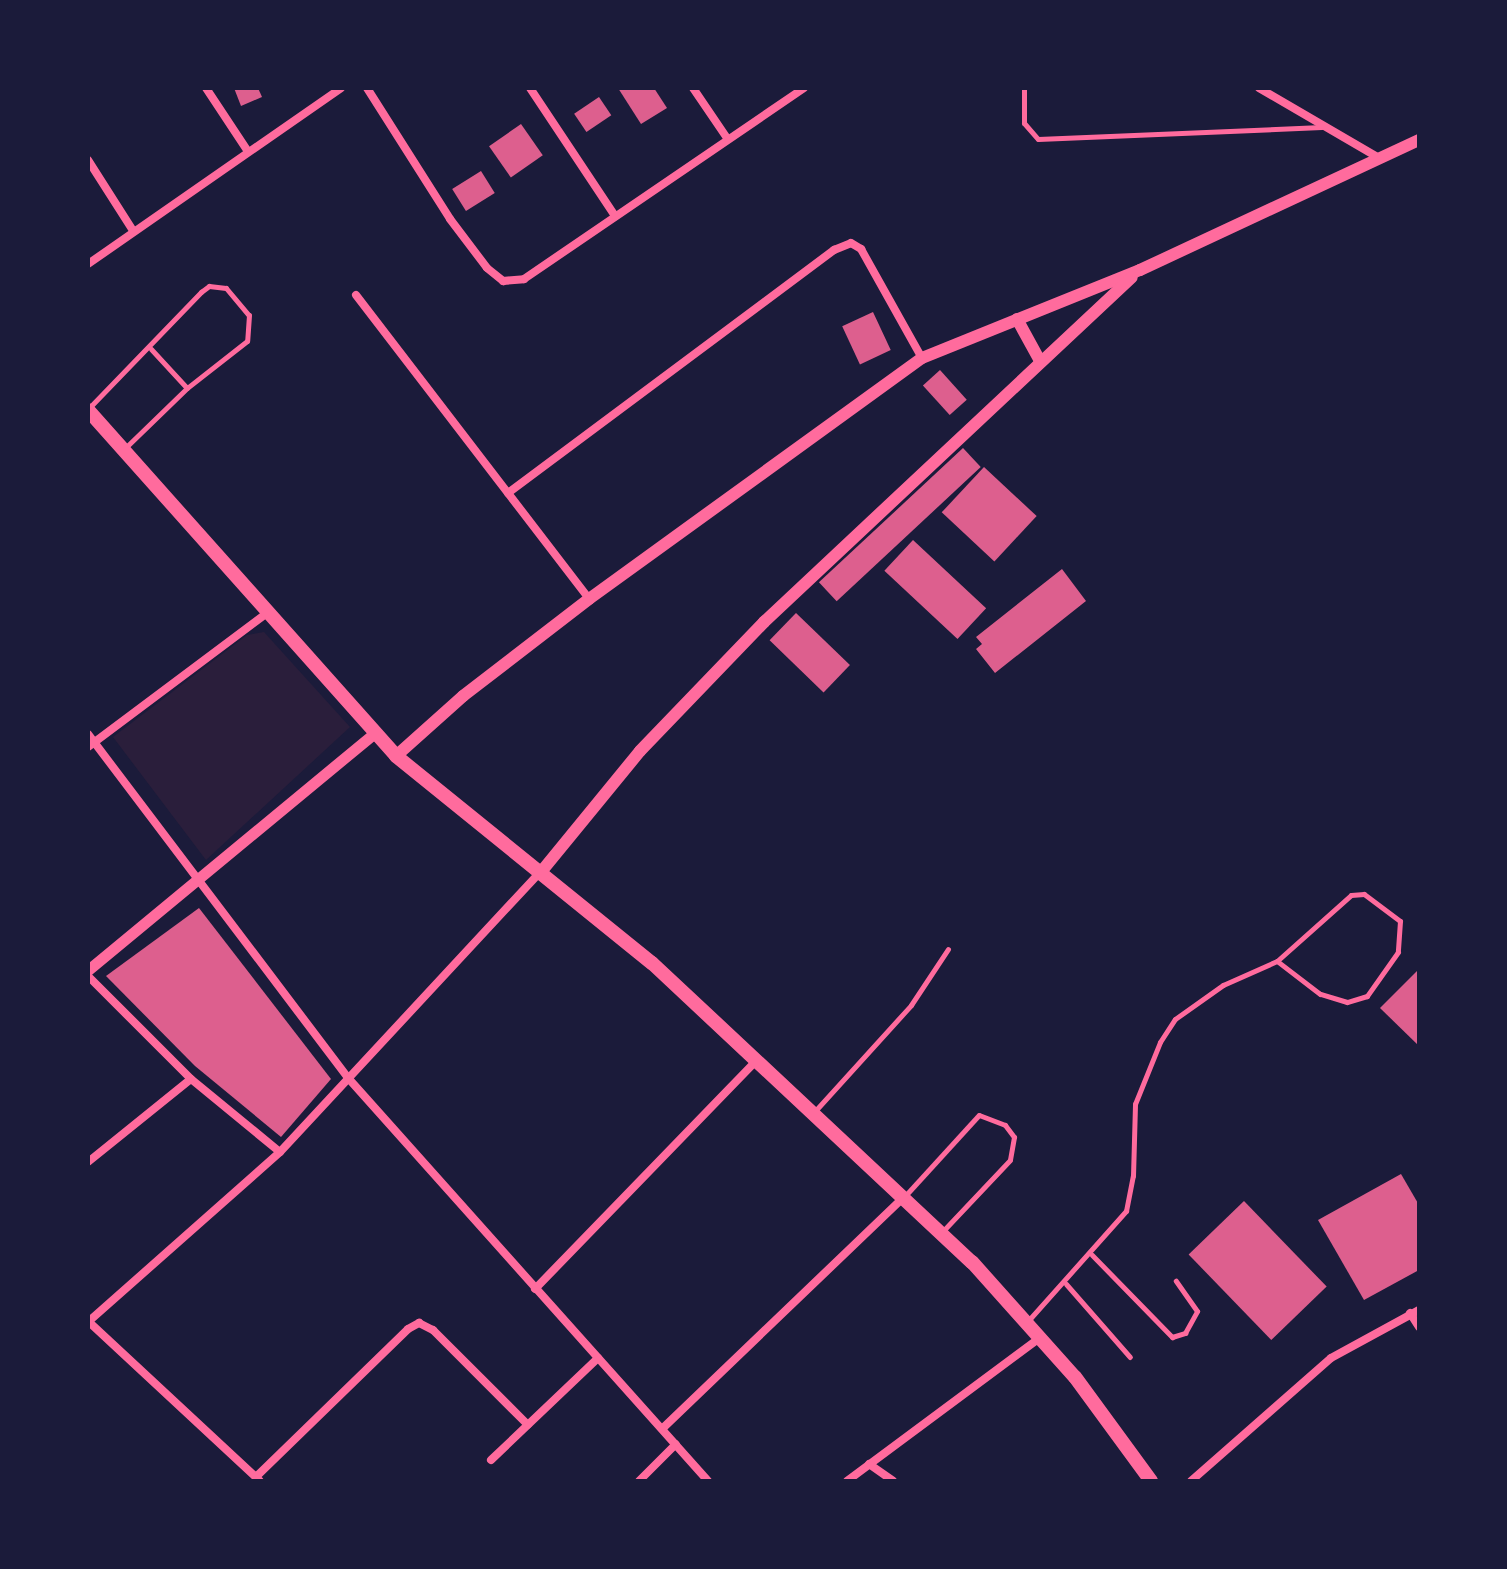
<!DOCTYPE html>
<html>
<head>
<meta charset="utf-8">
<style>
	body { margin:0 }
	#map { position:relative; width:1507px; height:1569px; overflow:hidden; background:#1b1b3a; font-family:Figtree,sans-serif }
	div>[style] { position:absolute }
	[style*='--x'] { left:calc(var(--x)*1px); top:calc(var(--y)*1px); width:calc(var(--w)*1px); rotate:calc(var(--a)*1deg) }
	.green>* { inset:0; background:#2a1e3b }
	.building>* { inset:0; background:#dd5f8e; transform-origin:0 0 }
	.service>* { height:5px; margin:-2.5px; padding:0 2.5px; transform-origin:2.5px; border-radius:2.5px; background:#ff6b9d }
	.minor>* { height:8px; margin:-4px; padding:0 4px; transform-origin:4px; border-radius:4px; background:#ff6b9d }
	.tertiary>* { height:11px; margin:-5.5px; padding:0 5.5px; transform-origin:5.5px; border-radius:5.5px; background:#ff6b9d }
	.secondary>* { height:12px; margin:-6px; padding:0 6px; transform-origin:6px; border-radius:6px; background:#ff6b9d }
	.primary>* { height:14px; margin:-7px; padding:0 7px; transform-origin:7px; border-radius:7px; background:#ff6b9d }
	span { translate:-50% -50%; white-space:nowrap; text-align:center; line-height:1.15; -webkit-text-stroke:8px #1b1b3a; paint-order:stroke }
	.frame { position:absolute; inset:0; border:90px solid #1b1b3a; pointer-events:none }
</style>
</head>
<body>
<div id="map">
	<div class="green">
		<div style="clip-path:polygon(264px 632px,350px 727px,206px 860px,113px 737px,247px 635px)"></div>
	</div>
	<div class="building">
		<div style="clip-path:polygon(234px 88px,258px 88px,262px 97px,241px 106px)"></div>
		<div style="clip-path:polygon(618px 88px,654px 88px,667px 108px,641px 124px)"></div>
		<div style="left:599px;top:97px;width:22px;height:30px;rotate:56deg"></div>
		<div style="left:521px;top:124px;width:38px;height:39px;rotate:55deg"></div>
		<div style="left:481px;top:171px;width:26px;height:34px;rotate:58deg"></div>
		<div style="left:873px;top:312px;width:42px;height:34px;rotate:65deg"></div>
		<div style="left:940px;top:370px;width:40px;height:23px;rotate:48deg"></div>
		<div style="left:963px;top:448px;width:26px;height:197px;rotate:47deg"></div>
		<div style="left:984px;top:467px;width:72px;height:62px;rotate:43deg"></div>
		<div style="left:913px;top:540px;width:100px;height:42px;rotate:43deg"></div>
		<div style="clip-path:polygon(1062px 569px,1086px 601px,995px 673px,976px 649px,982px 644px,976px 637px)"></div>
		<div style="left:796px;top:613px;width:75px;height:38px;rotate:44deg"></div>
		<div style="clip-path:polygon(199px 908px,331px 1079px,281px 1137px,195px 1066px,106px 976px)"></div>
		<div style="clip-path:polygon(1419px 969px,1419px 1046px,1380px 1008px)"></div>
		<div style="clip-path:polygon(1401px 1174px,1419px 1205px,1419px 1270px,1364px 1300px,1318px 1220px)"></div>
		<div style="left:1244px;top:1201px;width:119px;height:77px;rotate:46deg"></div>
	</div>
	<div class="service">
		<div style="--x:1024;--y:88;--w:35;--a:90"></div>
		<div style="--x:1024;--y:123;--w:21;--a:49"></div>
		<div style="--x:1038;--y:139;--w:284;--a:-2.4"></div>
		<div style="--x:151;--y:349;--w:53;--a:47.3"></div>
		<div style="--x:88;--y:409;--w:163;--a:-46"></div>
		<div style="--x:201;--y:292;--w:10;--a:-37"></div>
		<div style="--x:209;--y:286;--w:17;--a:7"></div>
		<div style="--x:226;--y:288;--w:35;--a:50"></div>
		<div style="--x:249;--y:315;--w:26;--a:94"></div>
		<div style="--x:247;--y:341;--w:76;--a:141.9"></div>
		<div style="--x:187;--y:388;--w:88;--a:135.9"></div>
		<div style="--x:815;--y:1111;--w:143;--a:-47.8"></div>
		<div style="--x:911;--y:1005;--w:67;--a:-56.5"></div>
		<div style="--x:904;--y:1197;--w:111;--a:-47.6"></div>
		<div style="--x:979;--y:1115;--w:28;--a:21"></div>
		<div style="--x:1005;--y:1125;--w:15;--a:53"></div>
		<div style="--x:1014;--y:1137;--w:23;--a:100"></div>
		<div style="--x:1010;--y:1160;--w:99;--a:133.4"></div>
		<div style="--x:1092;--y:1255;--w:115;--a:45.7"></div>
		<div style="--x:1172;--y:1337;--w:14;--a:-17"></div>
		<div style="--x:1185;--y:1333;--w:25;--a:-61"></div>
		<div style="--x:1197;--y:1311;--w:37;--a:-125"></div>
		<div style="--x:1066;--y:1284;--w:97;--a:48.8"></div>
		<div style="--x:1027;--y:1322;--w:149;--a:-48.3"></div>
		<div style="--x:1126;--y:1211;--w:36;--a:-79"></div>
		<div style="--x:1133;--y:1176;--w:72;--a:-88.4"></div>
		<div style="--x:1135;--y:1104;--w:67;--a:-68"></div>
		<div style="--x:1160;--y:1042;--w:27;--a:-57"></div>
		<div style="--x:1175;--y:1019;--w:59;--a:-35.3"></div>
		<div style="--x:1223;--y:985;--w:59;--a:-24"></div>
		<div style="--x:1277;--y:961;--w:99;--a:-41.7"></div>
		<div style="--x:1351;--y:895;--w:13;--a:-4"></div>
		<div style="--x:1364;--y:894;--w:45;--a:36.9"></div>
		<div style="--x:1400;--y:921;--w:31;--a:94"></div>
		<div style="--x:1398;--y:952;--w:54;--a:125.2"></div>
		<div style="--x:1367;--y:996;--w:21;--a:163"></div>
		<div style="--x:1347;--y:1002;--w:28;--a:-163"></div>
		<div style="--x:1320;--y:994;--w:54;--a:-142.5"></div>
	</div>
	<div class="minor">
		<div style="--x:206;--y:88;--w:74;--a:56.5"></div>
		<div style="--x:367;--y:88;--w:155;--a:57.6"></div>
		<div style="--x:450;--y:219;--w:61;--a:52.9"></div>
		<div style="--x:487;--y:268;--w:21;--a:39"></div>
		<div style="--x:503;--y:281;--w:21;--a:-5"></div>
		<div style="--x:524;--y:279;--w:339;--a:-34.3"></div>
		<div style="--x:530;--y:88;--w:154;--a:56.4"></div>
		<div style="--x:693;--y:88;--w:60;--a:55.8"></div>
		<div style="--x:1259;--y:88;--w:141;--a:30.2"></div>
		<div style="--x:88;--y:160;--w:82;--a:57.5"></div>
		<div style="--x:88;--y:264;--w:308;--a:-34.8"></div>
		<div style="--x:356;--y:295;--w:383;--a:52.5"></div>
		<div style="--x:508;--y:493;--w:407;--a:-36.7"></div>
		<div style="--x:834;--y:250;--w:18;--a:-22"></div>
		<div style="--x:851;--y:243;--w:12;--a:31"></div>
		<div style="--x:861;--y:249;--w:125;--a:60.8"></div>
		<div style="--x:88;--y:734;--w:433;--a:52.9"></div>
		<div style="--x:349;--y:1079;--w:539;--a:48.23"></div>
		<div style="--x:88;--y:747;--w:224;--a:-36.8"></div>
		<div style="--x:88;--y:976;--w:146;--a:45"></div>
		<div style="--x:191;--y:1079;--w:115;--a:39.4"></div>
		<div style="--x:88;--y:1162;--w:132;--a:-38.9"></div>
		<div style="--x:535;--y:1289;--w:320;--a:-45.9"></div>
		<div style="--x:1410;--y:1313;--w:17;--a:57"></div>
		<div style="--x:88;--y:1322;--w:256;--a:-41.5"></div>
		<div style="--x:280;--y:1152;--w:382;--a:-47.1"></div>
		<div style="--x:89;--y:1322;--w:233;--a:42.9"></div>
		<div style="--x:663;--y:1428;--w:334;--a:-43.8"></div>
		<div style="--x:491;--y:1460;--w:148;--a:-43.6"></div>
		<div style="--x:869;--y:1464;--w:29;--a:35"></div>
		<div style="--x:256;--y:1477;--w:212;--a:-44.2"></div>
		<div style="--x:408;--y:1329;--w:13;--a:-29"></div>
		<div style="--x:419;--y:1323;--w:16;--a:27"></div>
		<div style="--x:433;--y:1330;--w:134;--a:45"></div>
		<div style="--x:639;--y:1481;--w:52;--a:-45"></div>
		<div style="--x:847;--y:1481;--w:242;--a:-36.6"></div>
		<div style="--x:1191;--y:1481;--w:186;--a:-41.3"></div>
		<div style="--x:1331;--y:1358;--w:100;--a:-28.6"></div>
	</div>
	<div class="tertiary">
		<div style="--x:88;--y:970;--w:370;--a:-39.6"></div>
	</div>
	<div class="secondary">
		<div style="--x:1017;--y:319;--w:46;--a:61.2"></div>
		<div style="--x:396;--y:756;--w:90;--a:-41.8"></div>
		<div style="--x:463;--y:696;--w:159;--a:-37.6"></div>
		<div style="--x:589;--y:599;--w:411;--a:-35.9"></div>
		<div style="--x:922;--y:358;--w:235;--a:-22"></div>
		<div style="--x:1140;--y:270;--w:308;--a:-25"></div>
		<div style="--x:541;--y:872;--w:156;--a:-50.7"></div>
		<div style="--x:640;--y:751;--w:179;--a:-46.1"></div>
		<div style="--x:764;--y:622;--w:504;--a:-43.15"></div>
	</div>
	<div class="primary">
		<div style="--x:88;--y:410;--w:463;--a:48.3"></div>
		<div style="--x:396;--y:756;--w:329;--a:39"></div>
		<div style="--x:652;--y:963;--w:438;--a:43.1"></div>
		<div style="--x:972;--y:1262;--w:154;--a:48.2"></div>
		<div style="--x:1075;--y:1377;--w:129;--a:53.8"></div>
	</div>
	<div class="frame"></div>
</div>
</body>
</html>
